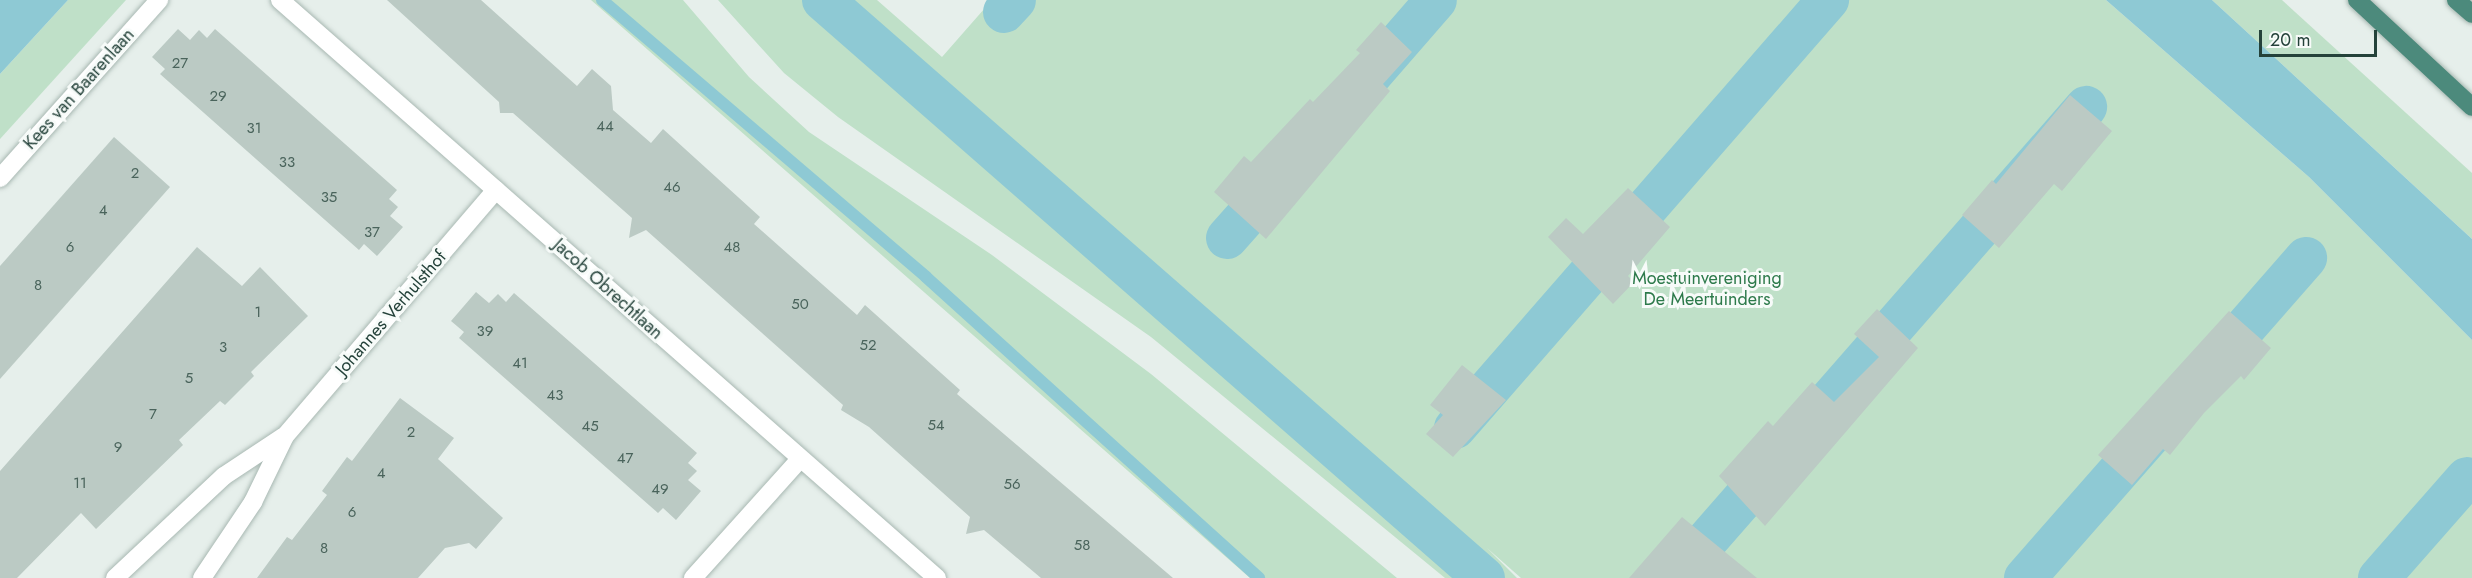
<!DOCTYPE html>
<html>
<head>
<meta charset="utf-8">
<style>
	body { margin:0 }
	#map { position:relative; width:2472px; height:578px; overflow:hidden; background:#e6efeb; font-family:Jost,sans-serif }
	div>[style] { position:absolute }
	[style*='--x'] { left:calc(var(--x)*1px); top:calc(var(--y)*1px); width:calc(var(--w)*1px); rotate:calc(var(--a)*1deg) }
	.green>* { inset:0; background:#bfe0c8 }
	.water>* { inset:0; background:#8ec9d4 }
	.stream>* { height:12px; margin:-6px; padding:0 6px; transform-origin:6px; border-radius:6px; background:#8ec9d4 }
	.canal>* { height:42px; margin:-21px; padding:0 21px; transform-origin:21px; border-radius:21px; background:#8ec9d4 }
	.building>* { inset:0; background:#bbcac4 }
	.roads { filter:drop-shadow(0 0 2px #a8b8b2) drop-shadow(0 0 2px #a8b8b2) }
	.minor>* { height:18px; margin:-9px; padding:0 9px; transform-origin:9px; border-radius:9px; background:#fff }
	.trunk>* { height:18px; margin:-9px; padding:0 9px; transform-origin:9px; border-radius:9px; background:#4c8a7c }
	span { translate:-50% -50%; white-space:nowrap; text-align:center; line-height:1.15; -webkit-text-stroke:6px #f7fbf9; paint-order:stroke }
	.number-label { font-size:15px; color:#4a645c }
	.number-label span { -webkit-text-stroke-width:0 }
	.street-label { font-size:18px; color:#24423a }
	.park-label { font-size:18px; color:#2d7a4b }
	.scale { position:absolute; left:2259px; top:30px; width:118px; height:27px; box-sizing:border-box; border:3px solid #24423a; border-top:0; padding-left:8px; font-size:18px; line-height:21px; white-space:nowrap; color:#24423a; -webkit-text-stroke:4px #f7fbf9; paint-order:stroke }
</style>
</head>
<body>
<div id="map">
	<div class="green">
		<div style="clip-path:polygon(68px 0,126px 0,0 139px,0 74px)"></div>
		<div style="clip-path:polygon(591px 0,683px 0,749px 77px,809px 132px,992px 255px,1151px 374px,1397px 578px,1250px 578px)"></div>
		<div style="clip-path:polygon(718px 0,877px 0,942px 57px,992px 0,2106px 0,2309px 177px,2472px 340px,2472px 578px,1521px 578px,1487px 548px,1517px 578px,1445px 578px,1151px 337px,838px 117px,784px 73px)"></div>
		<div style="clip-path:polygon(2212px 0,2282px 0,2472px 173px,2472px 239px)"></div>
	</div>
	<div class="water">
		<div style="clip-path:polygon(0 0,68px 0,0 74px)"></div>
		<div style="clip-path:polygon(2106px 0,2212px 0,2472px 239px,2472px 340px,2309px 177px)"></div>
	</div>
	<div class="stream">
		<div style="--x:602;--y:0;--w:426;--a:40.5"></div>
		<div style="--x:926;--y:277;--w:449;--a:42.1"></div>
	</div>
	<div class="canal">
		<div style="--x:823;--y:0;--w:878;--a:41.17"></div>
		<div style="--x:1004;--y:12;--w:16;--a:-47"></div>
		<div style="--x:1363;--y:84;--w:111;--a:-49"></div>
		<div style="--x:1227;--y:238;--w:83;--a:-48.4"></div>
		<div style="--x:2208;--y:370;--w:149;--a:-48.8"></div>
		<div style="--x:1455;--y:428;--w:568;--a:-48.93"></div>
		<div style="--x:1674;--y:578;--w:626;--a:-48.82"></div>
		<div style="--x:2025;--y:578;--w:197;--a:-48.7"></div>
		<div style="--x:2379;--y:578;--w:133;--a:-48.7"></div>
	</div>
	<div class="building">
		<div style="clip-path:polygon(387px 0,481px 0,577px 86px,592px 69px,611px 86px,613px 110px,651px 143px,663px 129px,760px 217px,754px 224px,857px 315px,865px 305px,960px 390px,957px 394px,1173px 578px,1041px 578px,984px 530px,966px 534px,970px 517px,869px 427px,841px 410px,843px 405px,646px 230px,629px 238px,632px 218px,513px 113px,500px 113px,499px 102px)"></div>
		<div style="clip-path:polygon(1381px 22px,1412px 52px,1383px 84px,1390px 91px,1266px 239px,1214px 192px,1244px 156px,1251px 162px,1310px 99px,1313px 102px,1360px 53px,1356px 50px)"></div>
		<div style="clip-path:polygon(178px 29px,190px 40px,199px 30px,207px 38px,215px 29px,397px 190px,389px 199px,398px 207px,390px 216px,403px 227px,377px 256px,364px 244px,359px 250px,160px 74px,165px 69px,152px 57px)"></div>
		<div style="clip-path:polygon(2070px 95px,2112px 131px,2062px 191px,2054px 184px,1999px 248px,1962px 215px,1992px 180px,1996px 184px)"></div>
		<div style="clip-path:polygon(114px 137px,170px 187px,0 379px,0 266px)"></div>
		<div style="clip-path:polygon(1628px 188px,1670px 227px,1628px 276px,1634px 282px,1613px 304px,1548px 237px,1566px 218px,1583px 234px)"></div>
		<div style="clip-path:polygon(197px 247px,242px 286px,260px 267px,308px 316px,251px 372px,254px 376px,225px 405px,220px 401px,199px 421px,179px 440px,183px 445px,96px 529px,81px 513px,17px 578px,0 578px,0 471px)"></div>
		<div style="clip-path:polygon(476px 292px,489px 303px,498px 294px,506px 302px,514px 293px,697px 453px,688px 463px,697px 471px,688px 480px,701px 491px,676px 520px,663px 508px,658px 513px,459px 338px,464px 332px,451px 321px)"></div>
		<div style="clip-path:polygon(1877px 309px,1918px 348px,1765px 526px,1719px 476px,1768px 421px,1773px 426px,1812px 382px,1834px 402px,1879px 357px,1854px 334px)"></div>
		<div style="clip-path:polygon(2229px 311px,2271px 348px,2244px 380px,2241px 376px,2204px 413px,2170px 455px,2163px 449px,2132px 485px,2098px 455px)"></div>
		<div style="clip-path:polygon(1462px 365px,1506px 400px,1453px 457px,1426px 434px,1443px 415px,1430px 405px)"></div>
		<div style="clip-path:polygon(400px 398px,454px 438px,438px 459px,503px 518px,476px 549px,469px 543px,445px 548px,418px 578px,257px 578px,287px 537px,292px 540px,327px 495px,322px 491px,347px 457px,352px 461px)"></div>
		<div style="clip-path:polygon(1682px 517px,1757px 578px,1629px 578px)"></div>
	</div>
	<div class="roads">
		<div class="minor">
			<div style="--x:280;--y:0;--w:875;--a:41.34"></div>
			<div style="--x:0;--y:178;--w:239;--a:-48.2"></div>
			<div style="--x:115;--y:578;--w:149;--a:-43.1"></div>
			<div style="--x:224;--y:476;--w:71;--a:-33.5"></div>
			<div style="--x:202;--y:578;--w:92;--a:-56.1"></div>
			<div style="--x:253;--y:502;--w:73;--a:-64.1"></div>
			<div style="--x:285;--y:436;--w:324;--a:-49.4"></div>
			<div style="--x:693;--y:578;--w:160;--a:-48"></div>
		</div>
		<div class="trunk">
			<div style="--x:2357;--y:0;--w:157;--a:42.9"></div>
			<div style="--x:2456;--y:0;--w:21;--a:41"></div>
		</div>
	</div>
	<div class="number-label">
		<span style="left:180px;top:64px">27</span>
		<span style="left:218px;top:97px">29</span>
		<span style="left:605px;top:127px">44</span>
		<span style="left:254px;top:129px">31</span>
		<span style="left:287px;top:163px">33</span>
		<span style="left:135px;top:174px">2</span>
		<span style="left:672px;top:188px">46</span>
		<span style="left:329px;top:198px">35</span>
		<span style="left:103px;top:211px">4</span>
		<span style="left:372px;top:233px">37</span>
		<span style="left:70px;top:248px">6</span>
		<span style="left:732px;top:248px">48</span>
		<span style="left:38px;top:286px">8</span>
		<span style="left:800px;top:305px">50</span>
		<span style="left:258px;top:313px">1</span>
		<span style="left:485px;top:332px">39</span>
		<span style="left:868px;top:346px">52</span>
		<span style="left:223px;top:348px">3</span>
		<span style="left:520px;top:364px">41</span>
		<span style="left:189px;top:379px">5</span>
		<span style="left:555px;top:396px">43</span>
		<span style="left:153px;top:415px">7</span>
		<span style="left:936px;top:426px">54</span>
		<span style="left:590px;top:427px">45</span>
		<span style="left:411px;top:433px">2</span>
		<span style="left:118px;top:448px">9</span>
		<span style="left:625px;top:459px">47</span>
		<span style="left:381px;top:474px">4</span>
		<span style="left:80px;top:484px">11</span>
		<span style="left:1012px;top:485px">56</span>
		<span style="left:660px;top:490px">49</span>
		<span style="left:352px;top:513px">6</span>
		<span style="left:1082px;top:546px">58</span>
		<span style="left:324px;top:549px">8</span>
	</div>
	<div class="street-label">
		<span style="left:79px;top:89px;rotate:-48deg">Kees van Baarenlaan</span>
		<span style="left:608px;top:289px;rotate:42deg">Jacob Obrechtlaan</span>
		<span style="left:391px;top:313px;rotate:-49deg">Johannes Verhulsthof</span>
	</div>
	<div class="park-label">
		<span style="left:1707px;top:289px">Moestuinvereniging<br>De Meertuinders</span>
	</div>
	<div class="scale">20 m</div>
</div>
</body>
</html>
